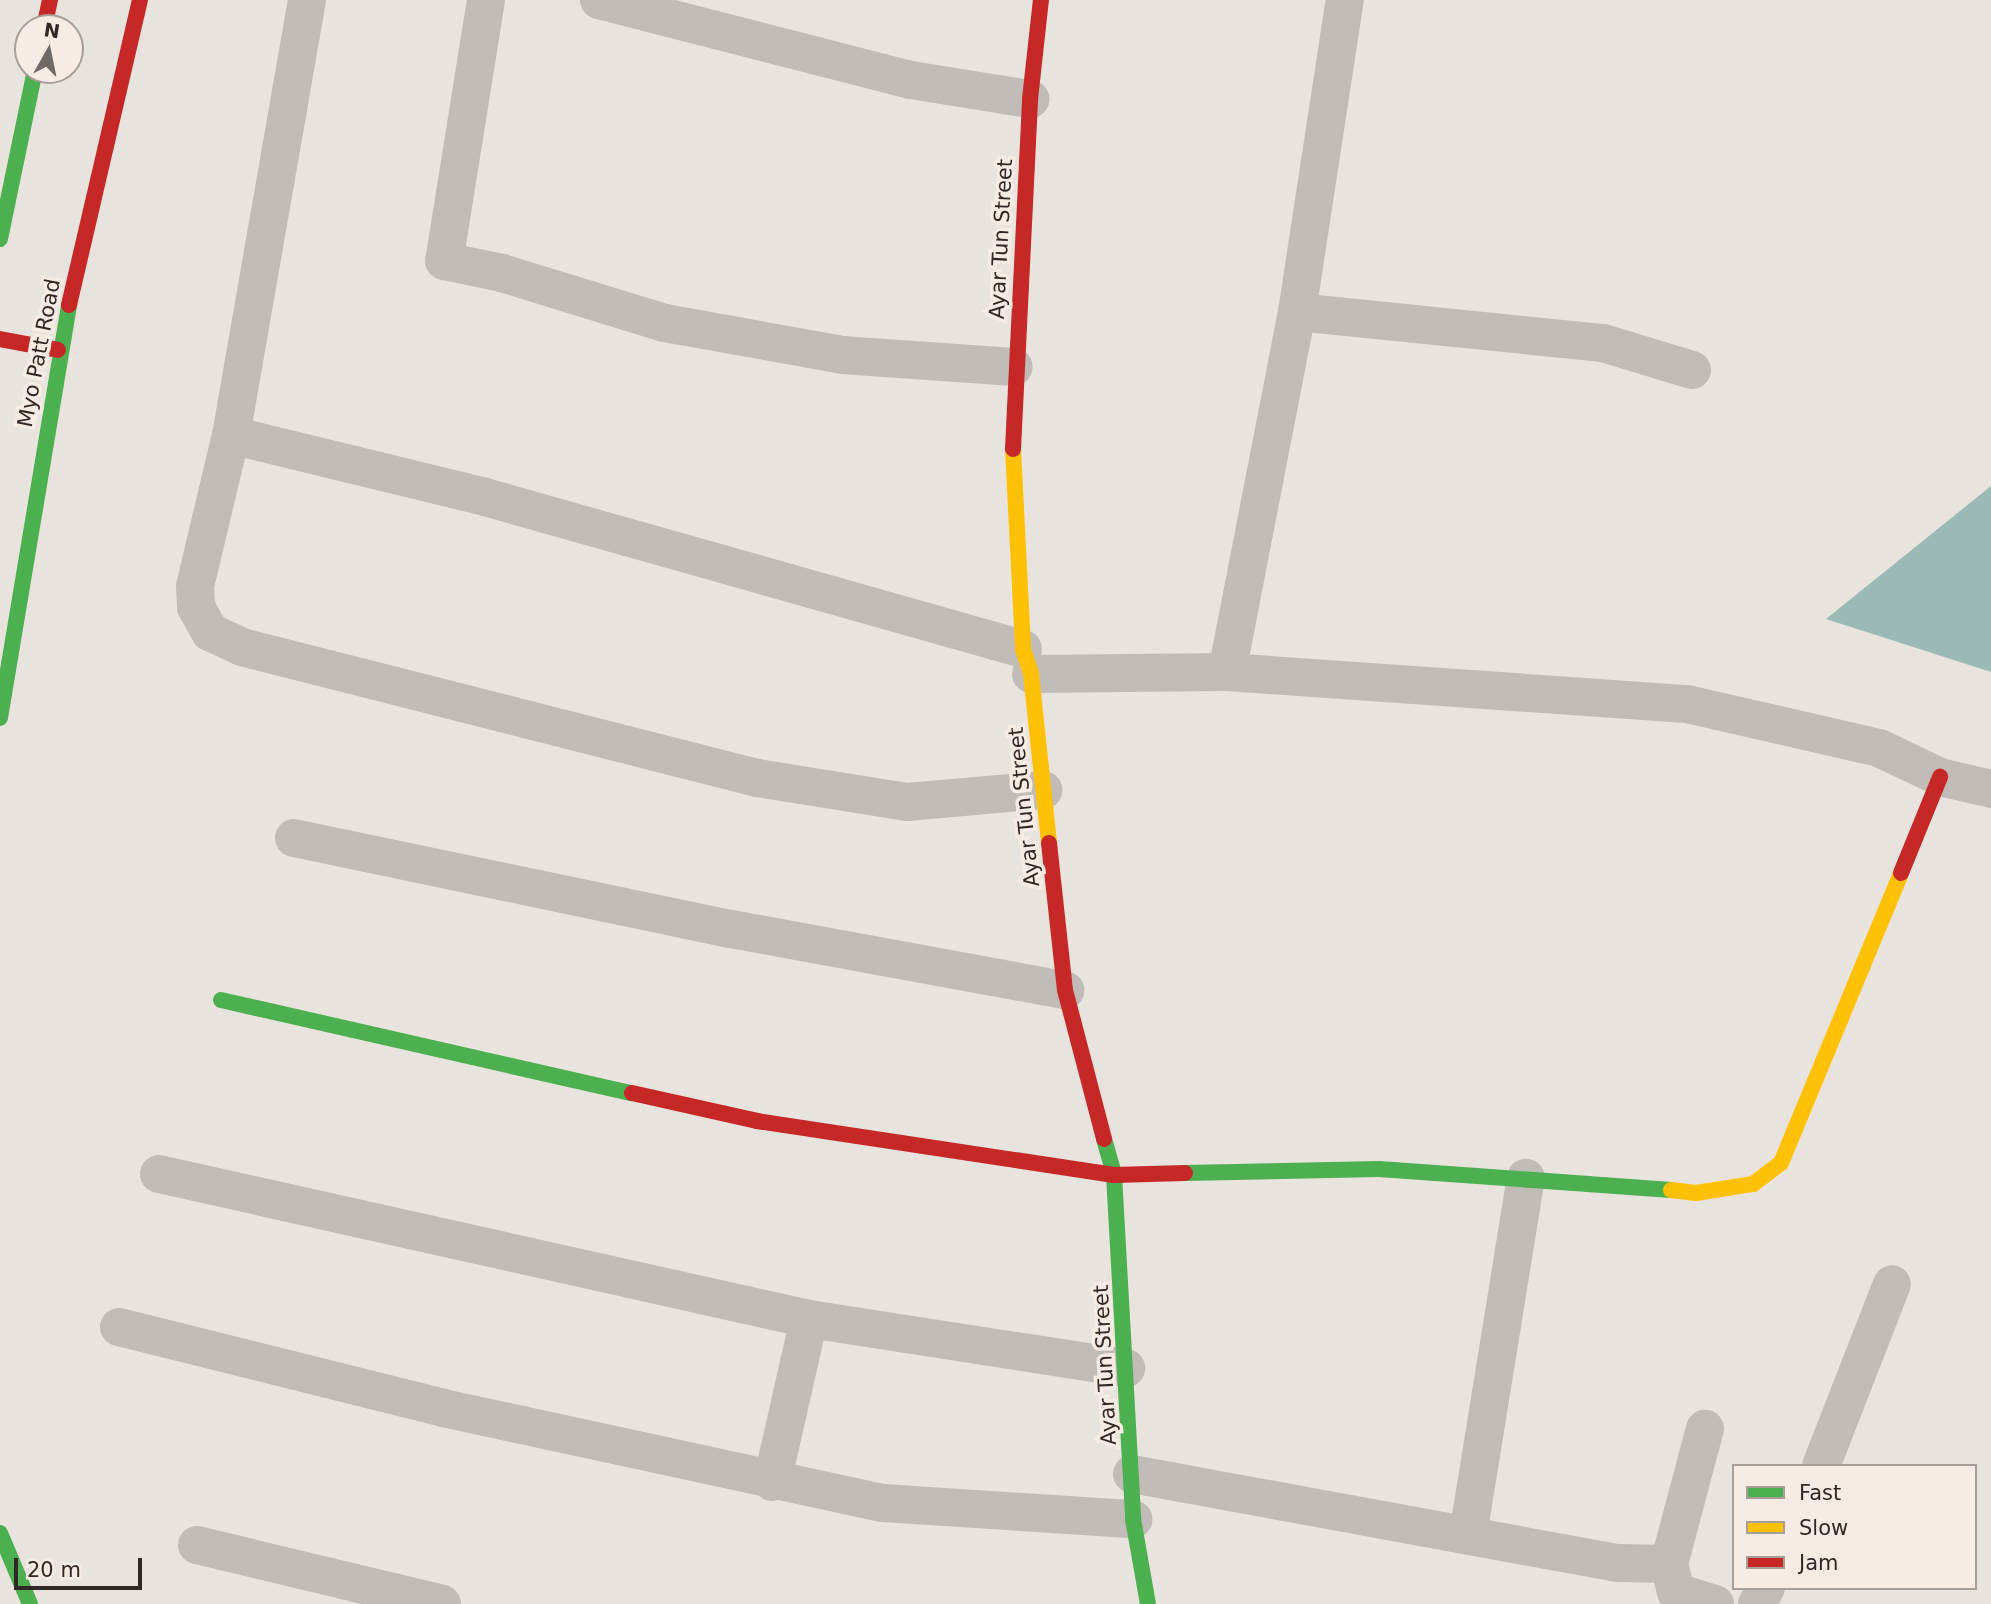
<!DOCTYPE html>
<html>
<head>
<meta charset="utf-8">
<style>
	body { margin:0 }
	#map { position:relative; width:1991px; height:1604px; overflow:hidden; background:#e9e3dd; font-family:"DejaVu Sans",sans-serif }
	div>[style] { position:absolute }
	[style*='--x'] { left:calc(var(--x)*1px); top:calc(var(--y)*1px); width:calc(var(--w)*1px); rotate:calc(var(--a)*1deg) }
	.water>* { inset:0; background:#9bbab6 }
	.street>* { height:38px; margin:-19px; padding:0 19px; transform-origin:19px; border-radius:19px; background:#c1bbb7 }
	.fast>* { height:16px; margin:-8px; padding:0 8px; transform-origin:8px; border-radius:8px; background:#4caf50 }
	.slow>* { height:16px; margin:-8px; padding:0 8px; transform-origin:8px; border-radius:8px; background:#ffc107 }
	.jam>* { height:16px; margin:-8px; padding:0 8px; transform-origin:8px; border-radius:8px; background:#c62828 }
	span { translate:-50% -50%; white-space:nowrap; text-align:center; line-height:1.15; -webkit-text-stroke:7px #f6ece4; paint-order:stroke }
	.street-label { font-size:21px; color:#312826 }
	.legend { position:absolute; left:1732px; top:1464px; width:245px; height:126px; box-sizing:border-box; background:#f6ece4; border:2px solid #a79e98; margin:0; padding:9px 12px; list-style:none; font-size:21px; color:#312826 }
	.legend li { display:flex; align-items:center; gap:14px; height:35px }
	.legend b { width:35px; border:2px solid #a79e98 }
	.north { position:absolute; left:14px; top:14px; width:70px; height:70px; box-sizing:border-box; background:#f6ece4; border:2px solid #a79e98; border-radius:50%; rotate:9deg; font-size:19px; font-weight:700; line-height:28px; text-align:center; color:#312826 }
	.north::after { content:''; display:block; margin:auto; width:24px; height:32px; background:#716966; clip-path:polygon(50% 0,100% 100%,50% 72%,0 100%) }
	.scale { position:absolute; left:14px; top:1558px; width:128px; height:32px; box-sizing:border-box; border:4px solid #312826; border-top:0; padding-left:9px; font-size:21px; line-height:24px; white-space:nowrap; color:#312826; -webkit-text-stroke:5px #f6ece4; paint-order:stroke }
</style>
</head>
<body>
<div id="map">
	<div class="water">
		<div style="clip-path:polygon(1991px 486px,1991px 672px,1826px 619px)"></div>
	</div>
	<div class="street">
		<div style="--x:307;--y:0;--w:442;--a:99.9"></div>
		<div style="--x:231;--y:435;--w:155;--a:103.4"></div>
		<div style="--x:195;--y:586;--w:21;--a:87"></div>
		<div style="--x:196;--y:607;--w:29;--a:61"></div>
		<div style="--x:210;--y:632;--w:35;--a:25"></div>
		<div style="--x:242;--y:647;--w:531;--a:14.27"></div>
		<div style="--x:757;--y:778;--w:152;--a:9.1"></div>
		<div style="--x:907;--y:802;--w:137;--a:-5"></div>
		<div style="--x:486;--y:0;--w:264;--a:99.1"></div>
		<div style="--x:444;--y:261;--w:59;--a:11.7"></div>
		<div style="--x:502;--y:273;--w:170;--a:17.1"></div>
		<div style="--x:665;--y:323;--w:180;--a:10.2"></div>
		<div style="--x:842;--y:355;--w:172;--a:4"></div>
		<div style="--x:599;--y:0;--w:322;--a:14.4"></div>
		<div style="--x:911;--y:80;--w:121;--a:9.1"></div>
		<div style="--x:1297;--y:312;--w:308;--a:5.8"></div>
		<div style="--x:1603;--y:343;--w:93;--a:16.9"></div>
		<div style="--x:231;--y:435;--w:261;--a:13.7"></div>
		<div style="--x:485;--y:497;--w:559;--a:15.78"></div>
		<div style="--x:1227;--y:672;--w:367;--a:-79"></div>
		<div style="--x:1297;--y:312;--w:316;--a:-81.3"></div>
		<div style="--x:1031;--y:674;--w:196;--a:-0.6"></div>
		<div style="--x:1227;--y:672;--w:461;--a:4"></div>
		<div style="--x:1687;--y:704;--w:197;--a:12.9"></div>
		<div style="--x:1879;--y:748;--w:68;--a:25.4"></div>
		<div style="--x:1940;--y:777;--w:52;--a:13.2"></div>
		<div style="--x:294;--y:838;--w:446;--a:11.8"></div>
		<div style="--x:731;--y:929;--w:340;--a:10.4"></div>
		<div style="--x:159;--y:1174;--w:666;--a:12.58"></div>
		<div style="--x:809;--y:1319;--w:321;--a:8.8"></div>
		<div style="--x:119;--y:1327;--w:334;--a:14"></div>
		<div style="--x:443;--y:1408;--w:450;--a:12.2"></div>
		<div style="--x:883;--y:1503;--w:251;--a:3.7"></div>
		<div style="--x:1821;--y:1466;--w:195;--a:-68.7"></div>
		<div style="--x:1132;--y:1474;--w:494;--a:10.4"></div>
		<div style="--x:1618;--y:1563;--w:51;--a:1.1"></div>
		<div style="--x:1669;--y:1564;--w:29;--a:76"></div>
		<div style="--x:1676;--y:1592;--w:41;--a:17.1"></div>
		<div style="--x:772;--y:1482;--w:167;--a:-77.2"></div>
		<div style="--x:1468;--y:1535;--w:362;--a:-80.8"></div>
		<div style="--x:197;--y:1545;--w:252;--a:13.5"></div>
		<div style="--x:1669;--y:1564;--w:140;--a:-75.1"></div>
		<div style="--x:1757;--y:1604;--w:18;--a:-61"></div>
	</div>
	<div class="fast">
		<div style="--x:0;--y:239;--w:173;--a:-78.3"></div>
		<div style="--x:0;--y:718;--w:419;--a:-80.5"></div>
		<div style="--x:221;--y:1000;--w:421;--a:12.8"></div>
		<div style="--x:1104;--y:1139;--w:37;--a:74"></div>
		<div style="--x:1114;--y:1175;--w:345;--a:86.8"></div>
		<div style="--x:1133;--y:1519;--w:86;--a:80"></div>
		<div style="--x:1185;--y:1173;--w:194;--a:-1.2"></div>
		<div style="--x:1379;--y:1169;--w:293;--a:4.1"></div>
		<div style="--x:0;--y:1533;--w:77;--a:67.1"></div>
	</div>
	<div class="slow">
		<div style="--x:1013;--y:449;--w:200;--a:87.1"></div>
		<div style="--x:1023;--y:649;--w:26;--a:72"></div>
		<div style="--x:1031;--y:674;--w:170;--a:83.9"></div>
		<div style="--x:1671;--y:1190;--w:25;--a:7"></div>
		<div style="--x:1696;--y:1193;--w:58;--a:-9"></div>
		<div style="--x:1753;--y:1184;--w:35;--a:-37"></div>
		<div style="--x:1781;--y:1163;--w:314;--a:-67.5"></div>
	</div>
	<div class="jam">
		<div style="--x:44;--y:28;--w:29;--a:-78"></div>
		<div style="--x:69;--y:305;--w:313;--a:-76.9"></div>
		<div style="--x:0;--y:339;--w:59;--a:10.7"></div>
		<div style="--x:1013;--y:449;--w:350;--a:-87.2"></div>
		<div style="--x:1030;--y:99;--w:100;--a:-83.7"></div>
		<div style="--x:1049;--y:843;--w:148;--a:83.8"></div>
		<div style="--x:1065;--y:990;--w:154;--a:75.3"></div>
		<div style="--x:1901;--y:873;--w:104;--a:-67.9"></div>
		<div style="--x:632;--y:1093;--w:128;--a:12.6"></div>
		<div style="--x:757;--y:1121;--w:361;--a:8.6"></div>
		<div style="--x:1114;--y:1175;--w:71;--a:-1.6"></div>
	</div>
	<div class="street-label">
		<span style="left:1001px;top:239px;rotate:-87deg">Ayar Tun Street</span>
		<span style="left:39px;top:353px;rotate:-79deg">Myo Patt Road</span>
		<span style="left:1024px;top:807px;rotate:-96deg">Ayar Tun Street</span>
		<span style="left:1105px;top:1365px;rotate:-93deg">Ayar Tun Street</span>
	</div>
	<ul class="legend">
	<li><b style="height:9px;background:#4caf50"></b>Fast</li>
	<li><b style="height:9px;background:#ffc107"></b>Slow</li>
	<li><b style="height:9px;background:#c62828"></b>Jam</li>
	</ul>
	<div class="north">N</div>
	<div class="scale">20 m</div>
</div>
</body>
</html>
